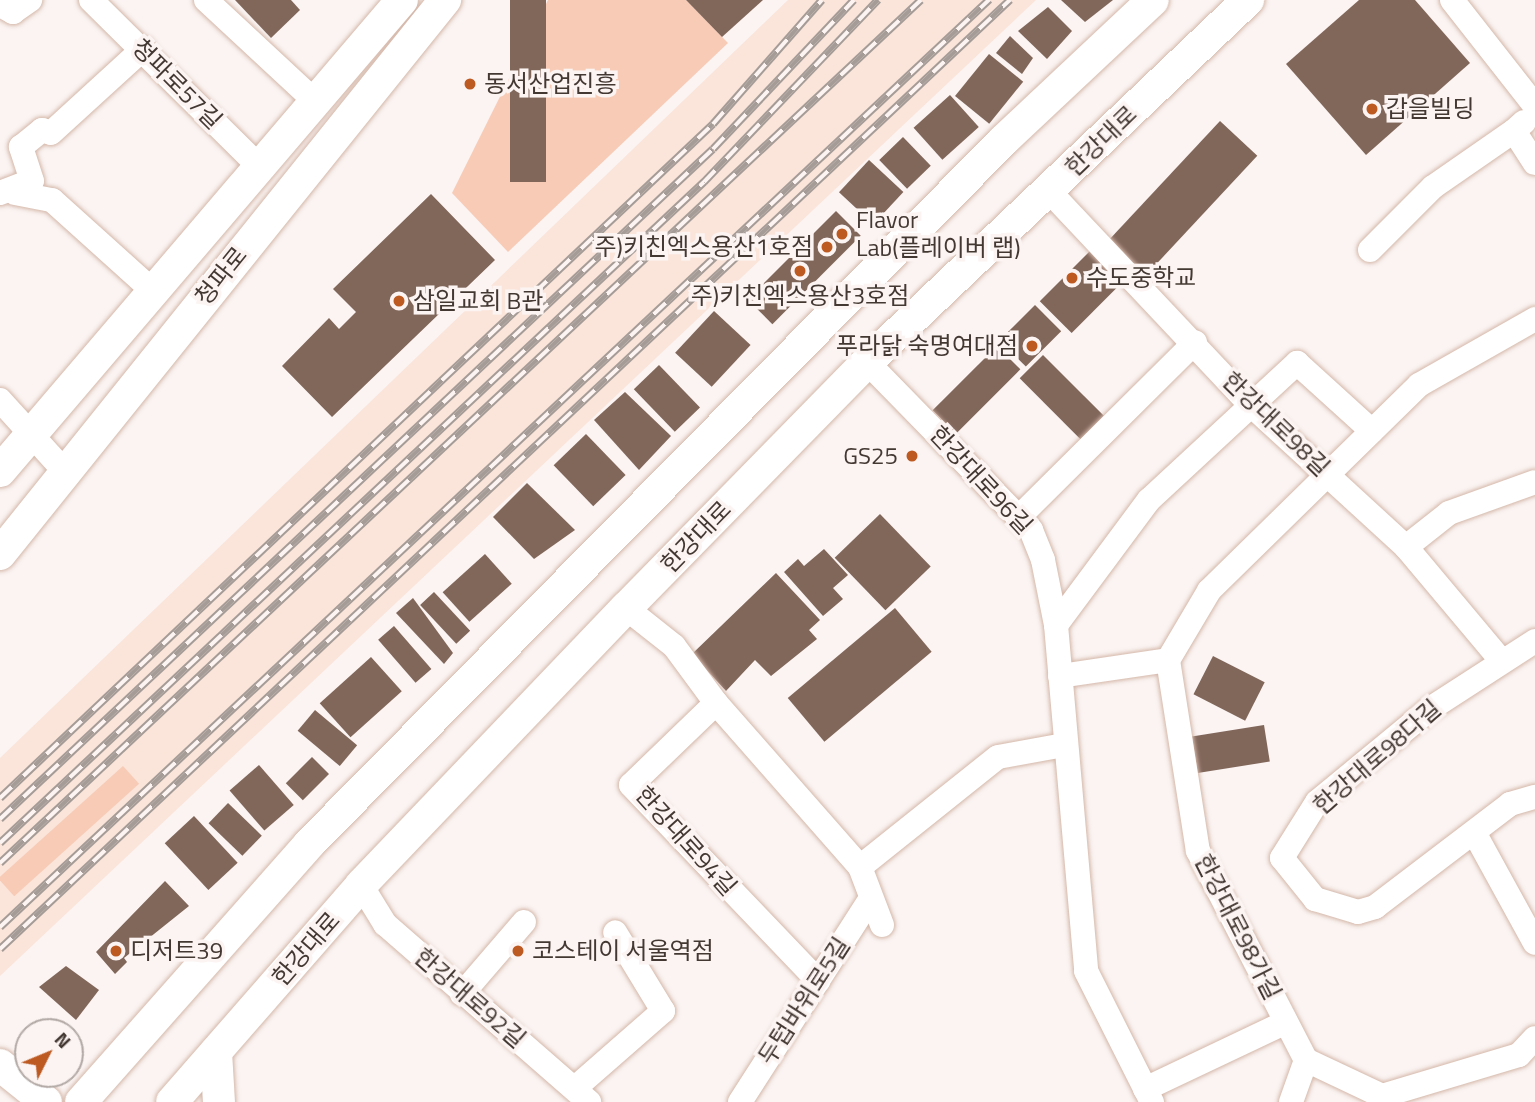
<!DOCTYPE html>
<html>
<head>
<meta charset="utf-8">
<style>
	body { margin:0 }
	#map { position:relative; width:1535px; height:1102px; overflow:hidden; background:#fbf4f2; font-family:"Titillium Web","Noto Sans KR",sans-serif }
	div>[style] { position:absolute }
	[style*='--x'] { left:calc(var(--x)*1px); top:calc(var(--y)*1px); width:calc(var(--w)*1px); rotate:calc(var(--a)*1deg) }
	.built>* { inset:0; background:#fbe4d9 }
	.green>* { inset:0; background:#f7cbb6; transform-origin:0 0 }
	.building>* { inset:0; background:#81665a; transform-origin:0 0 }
	.roads { filter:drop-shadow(0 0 2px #d4b7a9) drop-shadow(0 0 2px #d4b7a9) }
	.minor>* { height:24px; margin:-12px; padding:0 12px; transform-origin:12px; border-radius:12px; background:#fff }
	.major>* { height:32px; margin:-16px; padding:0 16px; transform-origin:16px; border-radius:16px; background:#fff }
	.rail>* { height:8px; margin-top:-4px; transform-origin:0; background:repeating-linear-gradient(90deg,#fbf4f2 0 16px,#a59c98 0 32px); box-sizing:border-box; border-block:2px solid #a59c98 }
	.dots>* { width:19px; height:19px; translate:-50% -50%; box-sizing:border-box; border:4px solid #fbf4f2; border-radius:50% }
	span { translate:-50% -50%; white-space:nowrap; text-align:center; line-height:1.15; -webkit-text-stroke:7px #fbf4f2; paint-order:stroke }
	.street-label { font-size:24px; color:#443832 }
	.poi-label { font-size:24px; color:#443832 }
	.left { translate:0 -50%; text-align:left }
	.right { translate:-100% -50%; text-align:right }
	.north { position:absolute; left:14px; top:1018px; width:70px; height:70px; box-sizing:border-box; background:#fbf4f2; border:2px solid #b2a9a5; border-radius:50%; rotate:47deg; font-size:19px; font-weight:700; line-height:28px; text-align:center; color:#443832 }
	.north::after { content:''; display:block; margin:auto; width:24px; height:32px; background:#bd5a22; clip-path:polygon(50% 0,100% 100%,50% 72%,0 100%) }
</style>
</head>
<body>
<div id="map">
	<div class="built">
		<div style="clip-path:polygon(788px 0,1036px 0,0 976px,0 758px)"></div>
	</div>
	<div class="green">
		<div style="clip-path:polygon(548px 0,686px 0,728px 43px,508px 252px,452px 193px)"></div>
		<div style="left:123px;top:766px;width:24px;height:168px;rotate:48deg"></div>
	</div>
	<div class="building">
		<div style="clip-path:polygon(235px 0,291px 0,300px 10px,271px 38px)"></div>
		<div style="left:510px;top:0;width:36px;height:182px"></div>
		<div style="clip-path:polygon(686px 0,763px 0,722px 37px)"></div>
		<div style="clip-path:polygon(1061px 0,1113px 0,1085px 22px)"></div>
		<div style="clip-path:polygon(1359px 0,1415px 0,1470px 63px,1366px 155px,1286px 64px)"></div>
		<div style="clip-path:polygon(1048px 7px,1072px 31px,1047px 59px,1018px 31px)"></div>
		<div style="clip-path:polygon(1010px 36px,1033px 58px,1022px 74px,996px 53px)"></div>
		<div style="left:989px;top:54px;width:44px;height:54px;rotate:39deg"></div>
		<div style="left:950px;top:95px;width:43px;height:49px;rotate:48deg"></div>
		<div style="left:1220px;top:121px;width:51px;height:169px;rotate:43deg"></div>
		<div style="left:903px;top:137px;width:40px;height:33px;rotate:46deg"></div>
		<div style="left:869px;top:160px;width:47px;height:44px;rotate:43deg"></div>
		<div style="clip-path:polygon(431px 194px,495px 260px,332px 417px,282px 366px,329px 318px,339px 329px,356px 312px,333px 289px)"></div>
		<div style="left:836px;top:211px;width:35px;height:125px;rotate:45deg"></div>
		<div style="left:1090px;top:251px;width:45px;height:71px;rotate:45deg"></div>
		<div style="left:1035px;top:305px;width:37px;height:50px;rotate:45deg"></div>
		<div style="left:714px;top:311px;width:50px;height:57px;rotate:43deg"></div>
		<div style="left:997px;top:346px;width:33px;height:91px;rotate:45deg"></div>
		<div style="left:1043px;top:355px;width:86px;height:33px;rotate:45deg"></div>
		<div style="left:659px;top:365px;width:59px;height:35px;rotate:46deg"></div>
		<div style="clip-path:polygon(625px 392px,671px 436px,639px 470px,594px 420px)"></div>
		<div style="left:586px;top:434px;width:57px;height:45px;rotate:46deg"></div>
		<div style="clip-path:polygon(527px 483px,575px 530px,534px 559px,493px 517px)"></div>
		<div style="left:880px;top:514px;width:73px;height:63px;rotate:46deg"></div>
		<div style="clip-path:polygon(824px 549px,848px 575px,833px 588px,843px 599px,823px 616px,784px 572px,798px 559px,804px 566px)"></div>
		<div style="left:485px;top:554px;width:40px;height:57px;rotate:48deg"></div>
		<div style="clip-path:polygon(776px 573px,820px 620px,809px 630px,817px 639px,771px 676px,755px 660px,726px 691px,692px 654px)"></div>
		<div style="left:434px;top:592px;width:53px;height:19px;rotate:47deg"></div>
		<div style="clip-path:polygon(413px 598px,453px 653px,444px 664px,396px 613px)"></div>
		<div style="left:895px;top:608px;width:57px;height:140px;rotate:50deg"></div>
		<div style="left:394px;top:626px;width:57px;height:21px;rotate:49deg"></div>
		<div style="left:1213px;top:656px;width:58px;height:43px;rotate:27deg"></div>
		<div style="left:371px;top:657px;width:46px;height:69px;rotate:48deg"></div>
		<div style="left:315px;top:710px;width:55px;height:27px;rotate:40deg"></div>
		<div style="left:1264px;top:725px;width:37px;height:73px;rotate:81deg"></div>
		<div style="left:312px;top:757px;width:24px;height:37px;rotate:45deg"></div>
		<div style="left:259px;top:765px;width:53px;height:39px;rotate:49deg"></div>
		<div style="left:228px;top:803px;width:47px;height:28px;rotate:44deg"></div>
		<div style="left:194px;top:816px;width:64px;height:40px;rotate:47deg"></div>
		<div style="clip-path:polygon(165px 881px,189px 906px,124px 958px,127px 962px,115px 974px,96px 952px)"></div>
		<div style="clip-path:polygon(66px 966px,99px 990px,76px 1020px,39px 987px)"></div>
	</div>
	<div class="roads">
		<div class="minor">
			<div style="--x:91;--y:0;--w:239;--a:44.7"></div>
			<div style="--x:206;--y:0;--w:151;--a:42.9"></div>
			<div style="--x:1452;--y:0;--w:135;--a:51.9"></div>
			<div style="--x:0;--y:5;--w:15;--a:28"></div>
			<div style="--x:13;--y:12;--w:21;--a:-35"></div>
			<div style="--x:1524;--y:122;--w:13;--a:138"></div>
			<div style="--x:1514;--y:131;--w:38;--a:57"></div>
			<div style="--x:1049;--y:191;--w:294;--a:46.7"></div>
			<div style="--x:1251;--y:405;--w:210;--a:42.5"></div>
			<div style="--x:1406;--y:547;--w:146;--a:50"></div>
			<div style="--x:0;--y:193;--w:34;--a:-21"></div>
			<div style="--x:32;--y:181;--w:36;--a:-108"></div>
			<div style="--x:21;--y:147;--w:27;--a:-39"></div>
			<div style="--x:42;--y:130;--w:9;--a:18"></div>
			<div style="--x:51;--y:133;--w:125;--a:-42.4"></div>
			<div style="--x:15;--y:193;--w:38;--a:11"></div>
			<div style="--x:52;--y:200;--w:133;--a:42"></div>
			<div style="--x:1370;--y:250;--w:89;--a:-45"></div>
			<div style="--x:1433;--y:187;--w:98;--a:-34.7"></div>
			<div style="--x:1535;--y:319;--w:133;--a:150.4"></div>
			<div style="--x:1419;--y:385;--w:294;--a:135.6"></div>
			<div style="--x:1209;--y:591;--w:80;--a:120.7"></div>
			<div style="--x:1168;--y:660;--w:193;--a:81.1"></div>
			<div style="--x:1198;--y:851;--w:235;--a:62.7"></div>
			<div style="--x:1306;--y:1060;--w:84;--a:25.3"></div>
			<div style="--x:1382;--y:1096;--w:143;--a:-16.7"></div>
			<div style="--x:1519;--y:1055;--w:23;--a:-47"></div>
			<div style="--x:867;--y:362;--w:235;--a:45.7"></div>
			<div style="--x:1031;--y:530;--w:32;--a:68"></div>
			<div style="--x:1043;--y:560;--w:66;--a:78.7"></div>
			<div style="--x:1056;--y:625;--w:347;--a:85"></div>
			<div style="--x:1086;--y:971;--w:147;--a:63.3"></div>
			<div style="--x:0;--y:400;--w:100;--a:47.8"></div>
			<div style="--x:1019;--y:517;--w:248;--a:-44.8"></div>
			<div style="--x:1406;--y:547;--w:55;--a:-38.3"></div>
			<div style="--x:1449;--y:513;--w:91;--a:-19.8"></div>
			<div style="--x:626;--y:608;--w:61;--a:38.4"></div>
			<div style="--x:674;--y:646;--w:71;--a:53.6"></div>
			<div style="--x:716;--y:703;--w:218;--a:48.7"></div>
			<div style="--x:860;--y:867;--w:62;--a:69.2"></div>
			<div style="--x:1056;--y:625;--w:156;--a:-53.4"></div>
			<div style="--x:1149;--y:500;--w:202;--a:-42.8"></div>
			<div style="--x:1297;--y:363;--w:101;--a:42.2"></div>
			<div style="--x:1535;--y:641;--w:125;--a:147.1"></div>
			<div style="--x:1430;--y:709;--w:146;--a:140.5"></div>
			<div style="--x:1317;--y:802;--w:66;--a:122"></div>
			<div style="--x:1282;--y:858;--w:53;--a:51.2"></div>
			<div style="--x:1315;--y:899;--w:45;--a:16.8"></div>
			<div style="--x:1358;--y:912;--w:18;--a:-16"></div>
			<div style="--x:1375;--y:907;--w:170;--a:-37.3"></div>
			<div style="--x:1510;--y:804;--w:26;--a:-16"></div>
			<div style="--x:1060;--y:676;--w:109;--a:-8.4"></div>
			<div style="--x:716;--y:703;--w:118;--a:136"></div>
			<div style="--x:631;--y:785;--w:271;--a:46.3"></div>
			<div style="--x:1475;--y:834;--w:124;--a:61.2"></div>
			<div style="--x:860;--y:867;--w:176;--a:-38.6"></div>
			<div style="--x:998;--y:757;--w:67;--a:-10.3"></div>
			<div style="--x:361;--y:885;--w:46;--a:58.4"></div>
			<div style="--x:385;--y:924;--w:271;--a:41.1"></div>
			<div style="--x:462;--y:994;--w:95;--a:-49.3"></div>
			<div style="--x:575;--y:1088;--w:117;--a:-41.2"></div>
			<div style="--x:663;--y:1011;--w:92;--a:-121.3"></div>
			<div style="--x:1145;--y:1089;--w:156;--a:-25.4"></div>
			<div style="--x:740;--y:1102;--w:239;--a:-57.3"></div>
			<div style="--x:1291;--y:1102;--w:45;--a:-70.3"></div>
		</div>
		<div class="major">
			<div style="--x:0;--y:471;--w:619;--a:-49.52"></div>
			<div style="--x:0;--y:554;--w:711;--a:-51.23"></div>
			<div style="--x:216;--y:1052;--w:50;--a:86.6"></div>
			<div style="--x:0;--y:1065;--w:59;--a:38.8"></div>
			<div style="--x:81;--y:1102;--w:344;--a:-48.5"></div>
			<div style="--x:309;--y:844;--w:989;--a:-45.37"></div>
			<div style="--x:1004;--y:140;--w:204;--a:-43.2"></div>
			<div style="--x:172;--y:1102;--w:288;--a:-48.9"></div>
			<div style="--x:361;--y:885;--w:383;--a:-46.3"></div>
			<div style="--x:626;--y:608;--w:344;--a:-45.6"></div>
			<div style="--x:867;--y:362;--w:526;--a:-43.54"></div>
		</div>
	</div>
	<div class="rail">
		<div style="--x:0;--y:798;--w:981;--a:-43.39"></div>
		<div style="--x:713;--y:124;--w:165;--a:-48.7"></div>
		<div style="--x:0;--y:819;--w:978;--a:-43.22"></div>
		<div style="--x:713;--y:149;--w:205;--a:-46.6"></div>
		<div style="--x:0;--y:843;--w:966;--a:-43.2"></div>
		<div style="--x:704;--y:182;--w:252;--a:-46.3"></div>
		<div style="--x:0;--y:863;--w:1262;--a:-43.14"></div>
		<div style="--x:0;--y:927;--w:1356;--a:-43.15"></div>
		<div style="--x:0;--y:949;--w:1386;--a:-43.22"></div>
	</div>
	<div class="dots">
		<div style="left:470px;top:84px;background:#bd5a22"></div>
		<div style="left:1372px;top:109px;background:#bd5a22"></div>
		<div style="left:842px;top:234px;background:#bd5a22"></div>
		<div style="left:827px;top:247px;background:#bd5a22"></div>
		<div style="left:800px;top:271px;background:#bd5a22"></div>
		<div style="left:1072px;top:278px;background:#bd5a22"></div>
		<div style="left:399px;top:301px;background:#bd5a22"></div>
		<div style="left:1032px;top:346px;background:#bd5a22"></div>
		<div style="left:912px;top:456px;background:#bd5a22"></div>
		<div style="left:116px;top:951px;background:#bd5a22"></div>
		<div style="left:518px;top:951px;background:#bd5a22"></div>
	</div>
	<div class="street-label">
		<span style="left:177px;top:84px;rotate:45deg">청파로57길</span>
		<span style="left:1101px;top:141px;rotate:-44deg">한강대로</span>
		<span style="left:221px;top:276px;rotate:-51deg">청파로</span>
		<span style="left:1276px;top:424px;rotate:44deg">한강대로98길</span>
		<span style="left:981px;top:480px;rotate:47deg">한강대로96길</span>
		<span style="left:696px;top:537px;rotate:-46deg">한강대로</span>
		<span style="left:1377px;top:757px;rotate:-41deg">한강대로98다길</span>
		<span style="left:686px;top:841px;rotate:48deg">한강대로94길</span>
		<span style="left:1238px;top:927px;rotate:63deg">한강대로98가길</span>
		<span style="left:306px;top:949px;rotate:-49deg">한강대로</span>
		<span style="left:470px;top:998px;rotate:41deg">한강대로92길</span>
		<span style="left:804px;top:1001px;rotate:-57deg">두텁바위로5길</span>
	</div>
	<div class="poi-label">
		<span class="left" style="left:484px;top:84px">동서산업진흥</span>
		<span class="left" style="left:1386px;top:109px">갑을빌딩</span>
		<span class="left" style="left:856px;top:234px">Flavor<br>Lab(플레이버 랩)</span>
		<span class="right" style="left:813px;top:247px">주)키친엑스용산1호점</span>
		<span class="left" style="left:1086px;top:278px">수도중학교</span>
		<span style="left:800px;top:296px">주)키친엑스용산3호점</span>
		<span class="left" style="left:413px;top:301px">삼일교회 B관</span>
		<span class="right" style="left:1018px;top:346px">푸라닭 숙명여대점</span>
		<span class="right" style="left:898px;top:456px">GS25</span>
		<span class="left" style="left:130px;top:951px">디저트39</span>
		<span class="left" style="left:532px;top:951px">코스테이 서울역점</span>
	</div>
	<div class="north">N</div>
</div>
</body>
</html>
